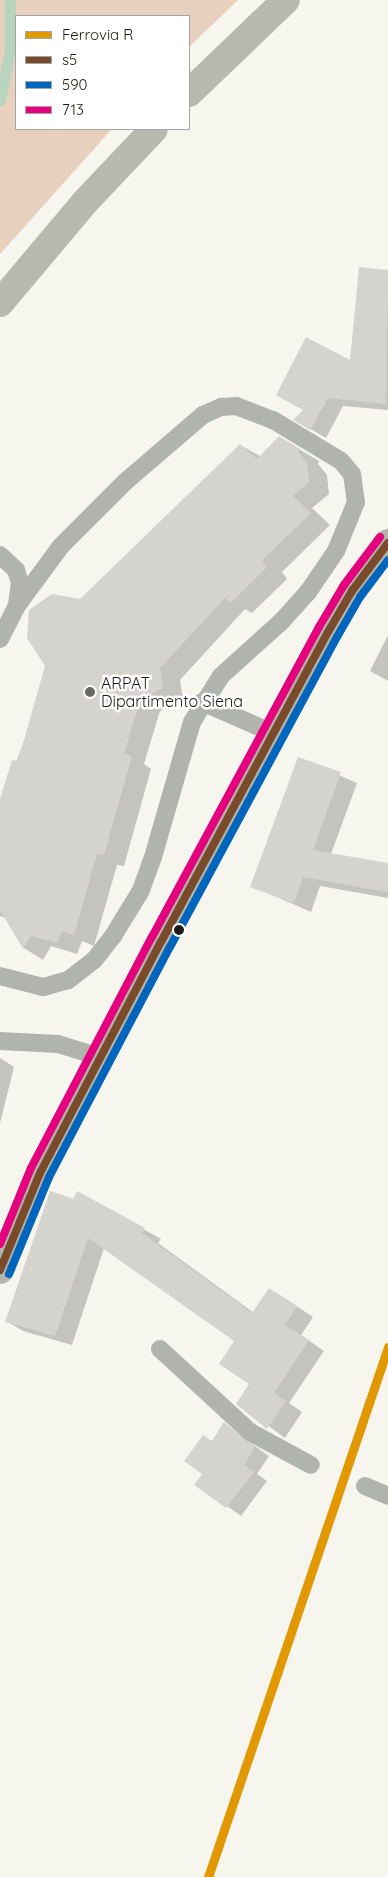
<!DOCTYPE html>
<html>
<head>
<meta charset="utf-8">
<style>
	body { margin:0 }
	#map { position:relative; width:388px; height:1877px; overflow:hidden; background:#f6f6ee; font-family:Quicksand,sans-serif }
	div>[style] { position:absolute }
	[style*='--x'] { left:calc(var(--x)*1px); top:calc(var(--y)*1px); width:calc(var(--w)*1px); rotate:calc(var(--a)*1deg) }
	.forest>* { inset:0; background:#e8d0be }
	.shadow>* { inset:0; background:#0003 }
	.stream>* { height:11px; margin:-5.5px; padding:0 5.5px; transform-origin:5.5px; border-radius:5.5px; background:#b8d4bc }
	.building>* { inset:0; background:#d5d3ce }
	.service>* { height:18px; margin:-9px; padding:0 9px; transform-origin:9px; border-radius:9px; background:#b1b4ad }
	.tertiary>* { height:28px; margin:-14px; padding:0 14px; transform-origin:14px; border-radius:14px; background:#b1b4ad }
	.trunk>* { height:28px; margin:-14px; padding:0 14px; transform-origin:14px; border-radius:14px; background:#b8b8b0 }
	.bus-1>* { height:8px; margin:-4px; padding:0 4px; transform-origin:4px; border-radius:4px; background:#7a4b2a }
	.bus-2>* { height:8px; margin:-4px; padding:0 4px; transform-origin:4px; border-radius:4px; background:#0065bd }
	.bus-3>* { height:8px; margin:-4px; padding:0 4px; transform-origin:4px; border-radius:4px; background:#e5007d }
	.rail-1>* { height:9px; margin:-4.5px; padding:0 4.5px; transform-origin:4.5px; border-radius:4.5px; background:#e19802 }
	.dots>* { width:14px; height:14px; translate:-50% -50%; box-sizing:border-box; border:2px solid #fff; border-radius:50% }
	span { translate:-50% -50%; white-space:nowrap; text-align:center; line-height:1.15; -webkit-text-stroke:5px #fff; paint-order:stroke }
	.poi-label { font-size:16px; color:#1c1b16 }
	.left { translate:0 -50%; text-align:left }
	.legend { position:absolute; left:15px; top:15px; width:175px; height:115px; box-sizing:border-box; background:#fff; border:1px solid #a4a4a2; margin:0; padding:6px 9px; list-style:none; font-size:15px; color:#1c1b16 }
	.legend li { display:flex; align-items:center; gap:10px; height:25px }
	.legend b { width:25px; border:1px solid #a4a4a2 }
</style>
</head>
<body>
<div id="map">
	<div class="forest">
		<div style="clip-path:polygon(0 0,238px 0,189px 47px,189px 16px,16px 16px,16px 129px,112px 129px,0 254px)"></div>
	</div>
	<div class="shadow">
		<div style="clip-path:polygon(360px 269px,388px 271px,388px 410px,343px 406px,326px 438px,295px 420px,351px 362px)"></div>
		<div style="clip-path:polygon(279px 437px,319px 461px,318px 464px,327px 475px,329px 494px,312px 508px,330px 525px,282px 572px,287px 579px,252px 613px,245px 609px,180px 680px,183px 700px,160px 711px,144px 764px,151px 769px,124px 866px,117px 865px,94px 946px,82px 941px,77px 954px,51px 946px,43px 960px,24px 948px,6px 918px,0 916px,0 803px,80px 600px,240px 445px,260px 456px)"></div>
		<div style="clip-path:polygon(388px 635px,388px 681px,370px 671px)"></div>
		<div style="clip-path:polygon(299px 758px,357px 783px,331px 854px,388px 864px,388px 898px,320px 886px,311px 912px,252px 886px)"></div>
		<div style="clip-path:polygon(0 1058px,14px 1067px,0 1123px)"></div>
		<div style="clip-path:polygon(77px 1192px,161px 1239px,158px 1243px,254px 1313px,286px 1299px,313px 1317px,301px 1335px,324px 1351px,289px 1403px,302px 1412px,285px 1438px,238px 1404px,251px 1384px,236px 1341px,104px 1248px,72px 1345px,23px 1331px,6px 1321px)"></div>
		<div style="clip-path:polygon(224px 1424px,269px 1456px,257px 1474px,267px 1481px,241px 1516px,196px 1484px,203px 1474px,212px 1441px)"></div>
	</div>
	<div class="stream">
		<div style="--x:0;--y:100;--w:52;--a:-78.9"></div>
		<div style="--x:10;--y:49;--w:49;--a:-90"></div>
	</div>
	<div class="building">
		<div style="clip-path:polygon(359px 267px,388px 270px,386px 404px,328px 398px,310px 430px,293px 420px,303px 410px,276px 395px,306px 337px,350px 360px)"></div>
		<div style="clip-path:polygon(279px 436px,300px 449px,298px 452px,307px 462px,309px 482px,293px 496px,311px 513px,262px 560px,267px 567px,231px 603px,225px 598px,160px 668px,163px 688px,140px 700px,124px 754px,132px 756px,104px 855px,97px 854px,74px 935px,62px 931px,57px 943px,31px 936px,23px 949px,0 910px,0 799px,12px 760px,18px 761px,45px 666px,27px 638px,29px 610px,52px 594px,80px 599px,240px 444px,257px 459px)"></div>
		<div style="clip-path:polygon(298px 757px,341px 772px,313px 850px,388px 863px,388px 892px,303px 877px,294px 903px,250px 887px)"></div>
		<div style="clip-path:polygon(50px 1191px,74px 1199px,77px 1191px,145px 1228px,142px 1233px,252px 1313px,269px 1288px,297px 1306px,285px 1325px,309px 1340px,274px 1393px,286px 1401px,267px 1429px,236px 1404px,249px 1384px,219px 1364px,234px 1341px,88px 1238px,55px 1336px,5px 1322px)"></div>
		<div style="clip-path:polygon(224px 1422px,255px 1447px,244px 1465px,254px 1472px,226px 1508px,194px 1485px,202px 1474px,184px 1461px,203px 1435px,212px 1441px)"></div>
	</div>
	<div class="service">
		<div style="--x:0;--y:555;--w:22;--a:43"></div>
		<div style="--x:16;--y:570;--w:14;--a:73"></div>
		<div style="--x:20;--y:583;--w:21;--a:98"></div>
		<div style="--x:0;--y:639;--w:36;--a:-63"></div>
		<div style="--x:16;--y:607;--w:76;--a:-53.6"></div>
		<div style="--x:61;--y:546;--w:91;--a:-45"></div>
		<div style="--x:125;--y:482;--w:103;--a:-40.7"></div>
		<div style="--x:203;--y:415;--w:20;--a:-24"></div>
		<div style="--x:221;--y:407;--w:15;--a:-4"></div>
		<div style="--x:236;--y:406;--w:40;--a:21"></div>
		<div style="--x:273;--y:420;--w:79;--a:31.1"></div>
		<div style="--x:341;--y:461;--w:17;--a:50"></div>
		<div style="--x:352;--y:474;--w:28;--a:82"></div>
		<div style="--x:356;--y:502;--w:53;--a:112.2"></div>
		<div style="--x:336;--y:551;--w:50;--a:124.3"></div>
		<div style="--x:308;--y:592;--w:39;--a:132"></div>
		<div style="--x:282;--y:621;--w:82;--a:138"></div>
		<div style="--x:221;--y:676;--w:54;--a:122.2"></div>
		<div style="--x:192;--y:722;--w:141;--a:106.1"></div>
		<div style="--x:153;--y:857;--w:37;--a:110"></div>
		<div style="--x:140;--y:892;--w:52;--a:121.5"></div>
		<div style="--x:113;--y:936;--w:31;--a:128"></div>
		<div style="--x:94;--y:960;--w:33;--a:142"></div>
		<div style="--x:68;--y:980;--w:26;--a:164"></div>
		<div style="--x:43;--y:987;--w:44;--a:-165.7"></div>
		<div style="--x:202;--y:702;--w:77;--a:23.6"></div>
		<div style="--x:0;--y:1041;--w:58;--a:3"></div>
		<div style="--x:58;--y:1044;--w:44;--a:17.2"></div>
		<div style="--x:160;--y:1349;--w:122;--a:42.7"></div>
		<div style="--x:250;--y:1432;--w:69;--a:28.4"></div>
		<div style="--x:365;--y:1486;--w:25;--a:23"></div>
	</div>
	<div class="tertiary">
		<div style="--x:0;--y:1270;--w:105;--a:-67.6"></div>
		<div style="--x:40;--y:1173;--w:261;--a:-62.4"></div>
		<div style="--x:161;--y:942;--w:352;--a:-61.7"></div>
		<div style="--x:328;--y:632;--w:48;--a:-59.7"></div>
		<div style="--x:352;--y:591;--w:60;--a:-53.1"></div>
	</div>
	<div class="trunk">
		<div style="--x:189;--y:93;--w:134;--a:-43.8"></div>
		<div style="--x:0;--y:303;--w:132;--a:-49.9"></div>
		<div style="--x:85;--y:202;--w:100;--a:-46.6"></div>
	</div>
	<div class="bus-1">
		<div style="--x:0;--y:1270;--w:105;--a:-67.6"></div>
		<div style="--x:40;--y:1173;--w:261;--a:-62.4"></div>
		<div style="--x:161;--y:942;--w:352;--a:-61.7"></div>
		<div style="--x:328;--y:632;--w:48;--a:-59.7"></div>
		<div style="--x:352;--y:591;--w:60;--a:-53.1"></div>
	</div>
	<div class="bus-2">
		<div style="--x:9;--y:1274;--w:105;--a:-67.6"></div>
		<div style="--x:49;--y:1177;--w:260;--a:-62.3"></div>
		<div style="--x:170;--y:947;--w:352;--a:-61.7"></div>
		<div style="--x:337;--y:637;--w:46;--a:-60.1"></div>
		<div style="--x:360;--y:597;--w:46;--a:-52.9"></div>
	</div>
	<div class="bus-3">
		<div style="--x:0;--y:1244;--w:82;--a:-67.8"></div>
		<div style="--x:31;--y:1168;--w:261;--a:-62.4"></div>
		<div style="--x:152;--y:937;--w:352;--a:-61.7"></div>
		<div style="--x:319;--y:627;--w:49;--a:-59.2"></div>
		<div style="--x:344;--y:585;--w:60;--a:-53.1"></div>
	</div>
	<div class="rail-1">
		<div style="--x:208;--y:1877;--w:560;--a:-71.24"></div>
	</div>
	<div class="dots">
		<div style="left:90px;top:692px;background:#686862"></div>
		<div style="left:179px;top:930px;background:#1c1b16"></div>
	</div>
	<div class="poi-label">
		<span class="left" style="left:101px;top:692px">ARPAT<br>Dipartimento Siena</span>
	</div>
	<ul class="legend">
	<li><b style="height:6px;background:#e19802"></b>Ferrovia R</li>
	<li><b style="height:6px;background:#7a4b2a"></b>s5</li>
	<li><b style="height:6px;background:#0065bd"></b>590</li>
	<li><b style="height:6px;background:#e5007d"></b>713</li>
	</ul>
</div>
</body>
</html>
